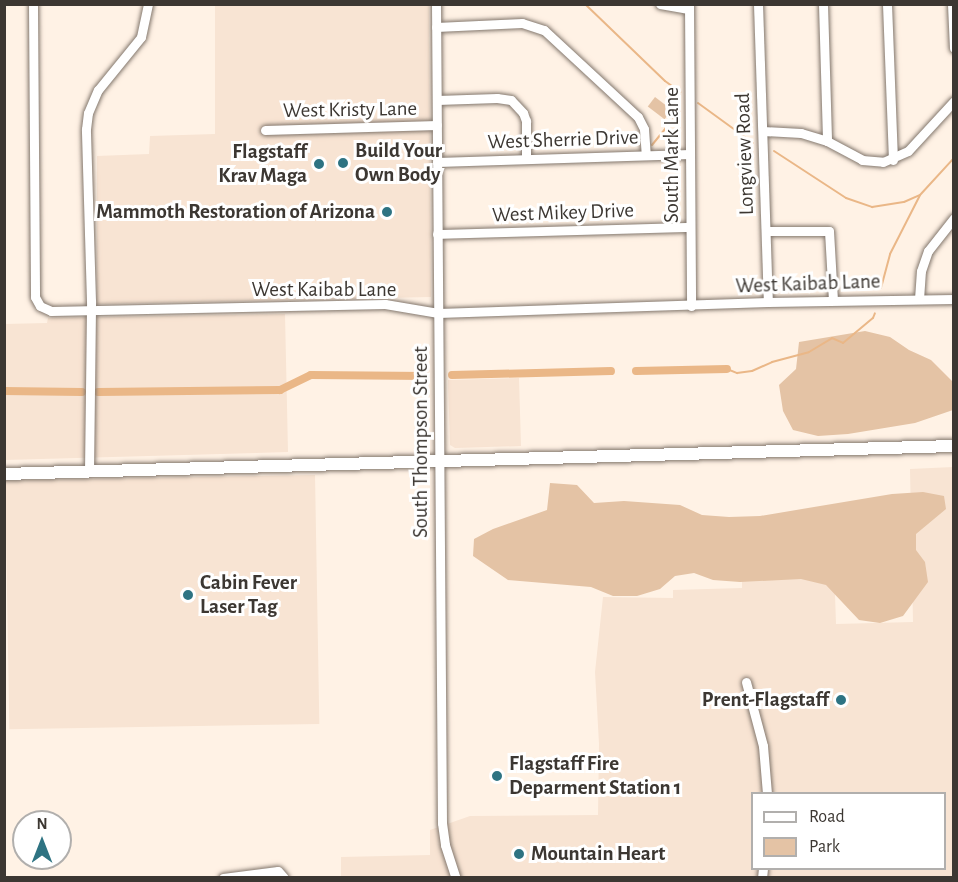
<!DOCTYPE html>
<html>
<head>
<meta charset="utf-8">
<style>
	body { margin:0 }
	#map { position:relative; width:958px; height:882px; overflow:hidden; background:#fff2e5; font-family:"Alegreya Sans",sans-serif }
	div>[style] { position:absolute }
	[style*='--x'] { left:calc(var(--x)*1px); top:calc(var(--y)*1px); width:calc(var(--w)*1px); rotate:calc(var(--a)*1deg) }
	.built>* { inset:0; background:#f8e4d3; transform-origin:0 0 }
	.green>* { inset:0; background:#e4c3a5; transform-origin:0 0 }
	.stream>* { height:2px; margin:-1px; padding:0 1px; transform-origin:1px; border-radius:1px; background:#eab787 }
	.canal>* { height:8px; margin:-4px; padding:0 4px; transform-origin:4px; border-radius:4px; background:#eab787 }
	.roads { filter:drop-shadow(0 0 2px #83776d) drop-shadow(0 0 2px #83776d) }
	.minor>* { height:9px; margin:-4.5px; padding:0 4.5px; transform-origin:4.5px; border-radius:4.5px; background:#fff }
	.major>* { height:12px; margin:-6px; padding:0 6px; transform-origin:6px; border-radius:6px; background:#fff }
	.dots>* { width:16px; height:16px; translate:-50% -50%; box-sizing:border-box; border:3px solid #fff; border-radius:50% }
	span { translate:-50% -50%; white-space:nowrap; text-align:center; line-height:1.15; -webkit-text-stroke:6px #fff; paint-order:stroke }
	.street-label { font-size:21px; color:#3c3732 }
	.poi-label { font-size:21px; color:#3c3732; font-weight:700 }
	.left { translate:0 -50%; text-align:left }
	.right { translate:-100% -50%; text-align:right }
	.frame { position:absolute; inset:0; border:6px solid #3c3732; pointer-events:none }
	.legend { position:absolute; left:751px; top:792px; width:195px; height:78px; box-sizing:border-box; background:#fff; border:2px solid #b1afad; margin:0; padding:8px 10px; list-style:none; font-size:18px; color:#3c3732 }
	.legend li { display:flex; align-items:center; gap:12px; height:30px }
	.legend b { width:30px; border:2px solid #b1afad }
	.north { position:absolute; left:12px; top:810px; width:60px; height:60px; box-sizing:border-box; background:#fff; border:2px solid #b1afad; border-radius:50%; rotate:0deg; font-size:16px; font-weight:700; line-height:24px; text-align:center; color:#3c3732 }
	.north::after { content:''; display:block; margin:auto; width:21px; height:27px; background:#2e7382; clip-path:polygon(50% 0,100% 100%,50% 72%,0 100%) }
</style>
</head>
<body>
<div id="map">
	<div class="built">
		<div style="clip-path:polygon(215px 5px,429px 5px,431px 297px,97px 304px,97px 156px,149px 154px,150px 136px,215px 134px)"></div>
		<div style="clip-path:polygon(285px 314px,288px 452px,5px 460px,4px 324px,47px 323px,48px 318px)"></div>
		<div style="clip-path:polygon(519px 378px,521px 446px,455px 448px,450px 445px,448px 380px)"></div>
		<div style="clip-path:polygon(evenodd,953px 467px,953px 877px,341px 878px,341px 857px,430px 855px,430px 830px,470px 816px,598px 815px,599px 744px,595px 672px,603px 597px,673px 598px,673px 590px,742px 588px,742px 569px,834px 564px,836px 624px,913px 622px,910px 469px,953px 467px,752px 794px,944px 794px,944px 868px,752px 868px,752px 794px)"></div>
		<div style="left:315px;top:475px;width:249px;height:310px;rotate:89deg"></div>
	</div>
	<div class="green">
		<div style="left:655px;top:97px;width:21px;height:12px;rotate:37deg"></div>
		<div style="clip-path:polygon(865px 331px,890px 337px,909px 350px,931px 360px,953px 382px,953px 410px,915px 423px,848px 434px,818px 436px,793px 430px,783px 411px,779px 385px,796px 369px,799px 342px)"></div>
		<div style="clip-path:polygon(550px 483px,577px 485px,594px 503px,624px 501px,680px 505px,702px 515px,729px 517px,760px 516px,892px 494px,923px 492px,944px 496px,946px 509px,916px 534px,916px 550px,925px 562px,928px 582px,903px 616px,880px 623px,859px 620px,826px 585px,801px 579px,740px 582px,713px 580px,694px 573px,675px 576px,660px 589px,637px 596px,613px 596px,591px 587px,508px 580px,473px 556px,474px 539px,493px 529px,547px 510px)"></div>
	</div>
	<div class="stream">
		<div style="--x:585;--y:4;--w:111;--a:43.9"></div>
		<div style="--x:665;--y:81;--w:19;--a:36"></div>
		<div style="--x:698;--y:103;--w:68;--a:36"></div>
		<div style="--x:652;--y:145;--w:43;--a:-50.7"></div>
		<div style="--x:774;--y:151;--w:86;--a:33.1"></div>
		<div style="--x:846;--y:198;--w:28;--a:19"></div>
		<div style="--x:872;--y:207;--w:32;--a:-9"></div>
		<div style="--x:904;--y:202;--w:17;--a:-24"></div>
		<div style="--x:920;--y:195;--w:50;--a:-47.4"></div>
		<div style="--x:881;--y:288;--w:35;--a:-75"></div>
		<div style="--x:890;--y:254;--w:66;--a:-63"></div>
		<div style="--x:727;--y:369;--w:11;--a:22"></div>
		<div style="--x:737;--y:373;--w:15;--a:-8"></div>
		<div style="--x:752;--y:371;--w:22;--a:-24"></div>
		<div style="--x:772;--y:362;--w:38;--a:-15"></div>
		<div style="--x:809;--y:352;--w:27;--a:-31"></div>
		<div style="--x:832;--y:338;--w:12;--a:24"></div>
		<div style="--x:843;--y:343;--w:39;--a:-40"></div>
		<div style="--x:873;--y:318;--w:5;--a:-68"></div>
	</div>
	<div class="canal">
		<div style="--x:636;--y:371;--w:91;--a:-1.3"></div>
		<div style="--x:452;--y:375;--w:159;--a:-1.4"></div>
		<div style="--x:4;--y:391;--w:78;--a:0.7"></div>
		<div style="--x:98;--y:392;--w:182;--a:-0.6"></div>
		<div style="--x:280;--y:390;--w:34;--a:-26"></div>
		<div style="--x:311;--y:375;--w:115;--a:0.5"></div>
	</div>
	<div class="roads">
		<div class="minor">
			<div style="--x:33;--y:4;--w:293;--a:89.6"></div>
			<div style="--x:35;--y:297;--w:10;--a:61"></div>
			<div style="--x:40;--y:306;--w:12;--a:24"></div>
			<div style="--x:51;--y:311;--w:334;--a:-1.2"></div>
			<div style="--x:385;--y:304;--w:54;--a:9.6"></div>
			<div style="--x:438;--y:313;--w:330;--a:-1.9"></div>
			<div style="--x:768;--y:302;--w:186;--a:-0.9"></div>
			<div style="--x:436;--y:4;--w:819;--a:89.58"></div>
			<div style="--x:442;--y:823;--w:22;--a:82"></div>
			<div style="--x:445;--y:845;--w:35;--a:72"></div>
			<div style="--x:660;--y:4;--w:29;--a:10"></div>
			<div style="--x:689;--y:4;--w:302;--a:89.6"></div>
			<div style="--x:758;--y:4;--w:298;--a:88.1"></div>
			<div style="--x:823;--y:4;--w:137;--a:88.3"></div>
			<div style="--x:887;--y:4;--w:156;--a:87.8"></div>
			<div style="--x:952;--y:4;--w:44;--a:87.4"></div>
			<div style="--x:436;--y:27;--w:86;--a:-2.7"></div>
			<div style="--x:522;--y:23;--w:23;--a:18"></div>
			<div style="--x:544;--y:30;--w:128;--a:42.8"></div>
			<div style="--x:638;--y:117;--w:13;--a:63"></div>
			<div style="--x:644;--y:129;--w:26;--a:86"></div>
			<div style="--x:437;--y:100;--w:60;--a:-1.9"></div>
			<div style="--x:497;--y:98;--w:14;--a:8"></div>
			<div style="--x:511;--y:100;--w:18;--a:47"></div>
			<div style="--x:523;--y:113;--w:9;--a:69"></div>
			<div style="--x:526;--y:121;--w:38;--a:90"></div>
			<div style="--x:265;--y:130;--w:172;--a:-1.7"></div>
			<div style="--x:763;--y:131;--w:38;--a:3"></div>
			<div style="--x:801;--y:133;--w:27;--a:17"></div>
			<div style="--x:827;--y:141;--w:40;--a:28"></div>
			<div style="--x:862;--y:160;--w:21;--a:5"></div>
			<div style="--x:883;--y:162;--w:27;--a:-24"></div>
			<div style="--x:908;--y:151;--w:68;--a:-47.4"></div>
			<div style="--x:437;--y:162;--w:253;--a:-1.8"></div>
			<div style="--x:766;--y:231;--w:63;--a:0"></div>
			<div style="--x:829;--y:231;--w:69;--a:86.7"></div>
			<div style="--x:437;--y:234;--w:253;--a:-1.6"></div>
			<div style="--x:919;--y:299;--w:28;--a:-86"></div>
			<div style="--x:921;--y:271;--w:21;--a:-71"></div>
			<div style="--x:928;--y:251;--w:42;--a:-51.8"></div>
			<div style="--x:89;--y:472;--w:171;--a:-89.3"></div>
			<div style="--x:91;--y:301;--w:172;--a:-91.7"></div>
			<div style="--x:86;--y:129;--w:16;--a:-83"></div>
			<div style="--x:88;--y:113;--w:25;--a:-67"></div>
			<div style="--x:98;--y:90;--w:68;--a:-50.9"></div>
			<div style="--x:141;--y:37;--w:34;--a:-78"></div>
			<div style="--x:746;--y:682;--w:66;--a:75.1"></div>
			<div style="--x:763;--y:746;--w:48;--a:85.2"></div>
			<div style="--x:223;--y:878;--w:55;--a:-7.3"></div>
			<div style="--x:278;--y:871;--w:9;--a:49"></div>
			<div style="--x:762;--y:878;--w:10;--a:-84"></div>
		</div>
		<div class="major">
			<div style="--x:4;--y:474;--w:950;--a:-1.69"></div>
		</div>
	</div>
	<div class="dots">
		<div style="left:343px;top:163px;background:#2e7382"></div>
		<div style="left:319px;top:164px;background:#2e7382"></div>
		<div style="left:387px;top:212px;background:#2e7382"></div>
		<div style="left:188px;top:595px;background:#2e7382"></div>
		<div style="left:841px;top:700px;background:#2e7382"></div>
		<div style="left:497px;top:776px;background:#2e7382"></div>
		<div style="left:519px;top:854px;background:#2e7382"></div>
	</div>
	<div class="street-label">
		<span style="left:350px;top:110px;rotate:-1deg">West Kristy Lane</span>
		<span style="left:563px;top:140px;rotate:-2deg">West Sherrie Drive</span>
		<span style="left:745px;top:154px;rotate:-92deg">Longview Road</span>
		<span style="left:672px;top:155px;rotate:-90deg">South Mark Lane</span>
		<span style="left:563px;top:213px;rotate:-2deg">West Mikey Drive</span>
		<span style="left:808px;top:284px;rotate:-2deg">West Kaibab Lane</span>
		<span style="left:324px;top:290px">West Kaibab Lane</span>
		<span style="left:421px;top:442px;rotate:-90deg">South Thompson Street</span>
	</div>
	<div class="poi-label">
		<span class="left" style="left:355px;top:163px">Build Your<br>Own Body</span>
		<span class="right" style="left:307px;top:164px">Flagstaff<br>Krav Maga</span>
		<span class="right" style="left:375px;top:212px">Mammoth Restoration of Arizona</span>
		<span class="left" style="left:200px;top:595px">Cabin Fever<br>Laser Tag</span>
		<span class="right" style="left:829px;top:700px">Prent-Flagstaff</span>
		<span class="left" style="left:509px;top:776px">Flagstaff Fire<br>Deparment Station 1</span>
		<span class="left" style="left:531px;top:854px">Mountain Heart</span>
	</div>
	<div class="frame"></div>
	<ul class="legend">
	<li><b style="height:8px;background:#fff"></b>Road</li>
	<li><b style="height:16px;background:#e4c3a5"></b>Park</li>
	</ul>
	<div class="north">N</div>
</div>
</body>
</html>
